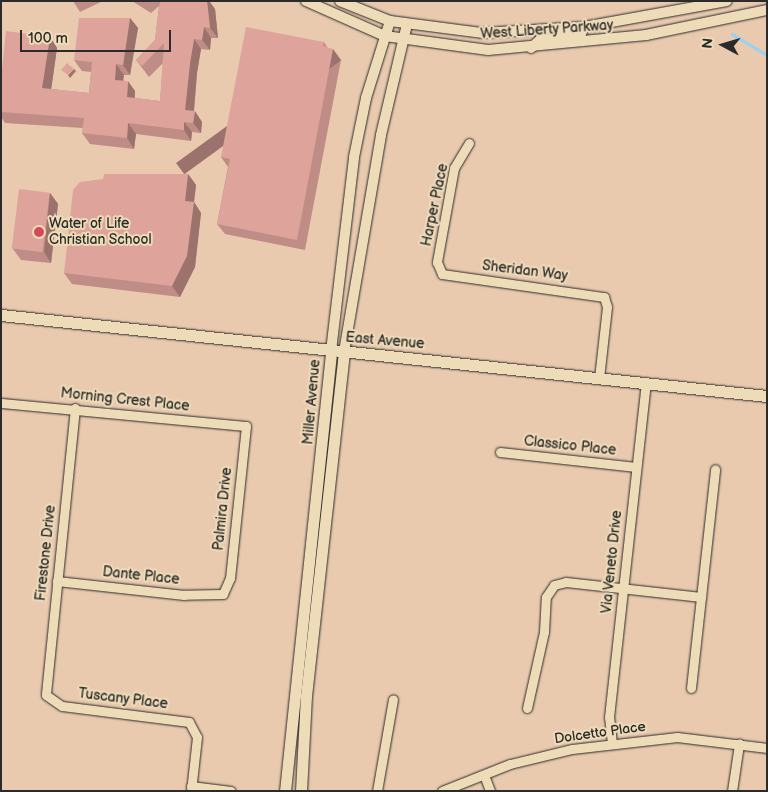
<!DOCTYPE html>
<html>
<head>
<meta charset="utf-8">
<style>
	body { margin:0 }
	#map { position:relative; width:768px; height:792px; overflow:hidden; background:#e9caaf; font-family:"Balsamiq Sans",sans-serif }
	div>[style] { position:absolute }
	[style*='--x'] { left:calc(var(--x)*1px); top:calc(var(--y)*1px); width:calc(var(--w)*1px); rotate:calc(var(--a)*1deg) }
	.stream>* { height:3px; margin:-1.5px; padding:0 1.5px; transform-origin:1.5px; border-radius:1.5px; background:#95d2f6 }
	.roads { filter:drop-shadow(0 0 1px #2b2b2b) drop-shadow(0 0 1px #2b2b2b) }
	.minor>* { height:9px; margin:-4.5px; padding:0 4.5px; transform-origin:4.5px; border-radius:4.5px; background:#eedbb8 }
	.tertiary>* { height:10px; margin:-5px; padding:0 5px; transform-origin:5px; border-radius:5px; background:#eedbb8 }
	.secondary>* { height:11px; margin:-5.5px; padding:0 5.5px; transform-origin:5.5px; border-radius:5.5px; background:#eedbb8 }
	.wall>* { inset:0; background:#bf8d85 }
	.shaded-wall>* { inset:0; background:#9b736c; transform-origin:0 0 }
	.building>* { inset:0; background:#dea49b; transform-origin:0 0 }
	.dots>* { width:14px; height:14px; translate:-50% -50%; box-sizing:border-box; border:2px solid #eedbb8; border-radius:50% }
	span { translate:-50% -50%; white-space:nowrap; text-align:center; line-height:1.15; -webkit-text-stroke:4px #eedbb8; paint-order:stroke }
	.street-label { font-size:14px; color:#2b2b2b }
	.poi-label { font-size:14px; color:#2b2b2b }
	.left { translate:0 -50%; text-align:left }
	.frame { position:absolute; inset:0; border:2px solid #2b2b2b; pointer-events:none }
	.north { position:absolute; left:698px; top:20px; width:50px; height:50px; -webkit-text-stroke:4px #eedbb8; paint-order:stroke; rotate:276deg; font-size:14px; font-weight:700; line-height:20px; text-align:center; color:#2b2b2b }
	.north::after { content:''; display:block; margin:auto; width:18px; height:22px; background:#2b2b2b; clip-path:polygon(50% 0,100% 100%,50% 72%,0 100%) }
	.scale { position:absolute; left:20px; top:30px; width:151px; height:22px; box-sizing:border-box; border:2px solid #2b2b2b; border-top:0; padding-left:6px; font-size:15px; line-height:18px; white-space:nowrap; color:#2b2b2b; -webkit-text-stroke:4px #eedbb8; paint-order:stroke }
</style>
</head>
<body>
<div id="map">
	<div class="stream">
		<div style="--x:732;--y:34;--w:41;--a:31"></div>
	</div>
	<div class="roads">
		<div class="minor">
			<div style="--x:469;--y:143;--w:29;--a:121"></div>
			<div style="--x:454;--y:168;--w:96;--a:100.3"></div>
			<div style="--x:437;--y:262;--w:13;--a:67"></div>
			<div style="--x:442;--y:274;--w:164;--a:8.1"></div>
			<div style="--x:604;--y:297;--w:10;--a:73"></div>
			<div style="--x:607;--y:307;--w:71;--a:96.4"></div>
			<div style="--x:1;--y:403;--w:246;--a:5.4"></div>
			<div style="--x:246;--y:426;--w:153;--a:96"></div>
			<div style="--x:230;--y:578;--w:17;--a:114"></div>
			<div style="--x:223;--y:594;--w:39;--a:179"></div>
			<div style="--x:184;--y:595;--w:128;--a:-173.7"></div>
			<div style="--x:75;--y:408;--w:288;--a:95.8"></div>
			<div style="--x:46;--y:695;--w:19;--a:35"></div>
			<div style="--x:62;--y:706;--w:128;--a:7.2"></div>
			<div style="--x:189;--y:722;--w:17;--a:62"></div>
			<div style="--x:197;--y:737;--w:54;--a:96.3"></div>
			<div style="--x:500;--y:452;--w:137;--a:6.3"></div>
			<div style="--x:691;--y:688;--w:220;--a:-83.7"></div>
			<div style="--x:527;--y:708;--w:78;--a:-77.4"></div>
			<div style="--x:544;--y:632;--w:35;--a:-87"></div>
			<div style="--x:546;--y:597;--w:14;--a:-56"></div>
			<div style="--x:554;--y:585;--w:12;--a:-14"></div>
			<div style="--x:566;--y:582;--w:136;--a:6.3"></div>
			<div style="--x:612;--y:744;--w:27;--a:-96"></div>
			<div style="--x:609;--y:717;--w:336;--a:-83.7"></div>
			<div style="--x:484;--y:775;--w:17;--a:69"></div>
			<div style="--x:191;--y:786;--w:40;--a:7.1"></div>
			<div style="--x:377;--y:791;--w:93;--a:-80.1"></div>
			<div style="--x:442;--y:791;--w:73;--a:-21.7"></div>
			<div style="--x:510;--y:764;--w:64;--a:-13.6"></div>
			<div style="--x:572;--y:749;--w:106;--a:-6.5"></div>
			<div style="--x:677;--y:737;--w:91;--a:7"></div>
			<div style="--x:732;--y:791;--w:48;--a:-81.5"></div>
		</div>
		<div class="tertiary">
			<div style="--x:306;--y:1;--w:86;--a:23.9"></div>
			<div style="--x:385;--y:36;--w:104;--a:7.7"></div>
			<div style="--x:488;--y:50;--w:159;--a:-5.4"></div>
			<div style="--x:646;--y:35;--w:124;--a:-11.7"></div>
			<div style="--x:340;--y:1;--w:54;--a:21.8"></div>
			<div style="--x:390;--y:21;--w:94;--a:7.4"></div>
			<div style="--x:483;--y:33;--w:101;--a:-3.4"></div>
			<div style="--x:584;--y:27;--w:145;--a:-10.3"></div>
			<div style="--x:531;--y:48;--w:12;--a:-42"></div>
			<div style="--x:540;--y:40;--w:40;--a:-5.7"></div>
			<div style="--x:580;--y:36;--w:10;--a:-66"></div>
			<div style="--x:331;--y:351;--w:195;--a:-83.2"></div>
			<div style="--x:354;--y:157;--w:60;--a:-78.5"></div>
			<div style="--x:366;--y:98;--w:81;--a:-72.7"></div>
			<div style="--x:344;--y:352;--w:220;--a:-80.3"></div>
			<div style="--x:381;--y:135;--w:114;--a:-76.8"></div>
		</div>
		<div class="secondary">
			<div style="--x:1;--y:315;--w:770;--a:6.04"></div>
			<div style="--x:285;--y:791;--w:442;--a:-84"></div>
			<div style="--x:301;--y:791;--w:95;--a:-87"></div>
			<div style="--x:306;--y:696;--w:346;--a:-83.7"></div>
		</div>
	</div>
	<div class="wall">
		<div style="clip-path:polygon(73px 1px,103px 1px,80px 12px)"></div>
		<div style="clip-path:polygon(132px 1px,209px 1px,215px 9px,218px 38px,211px 38px,210px 50px,201px 49px,197px 73px,194px 111px,202px 122px,201px 133px,192px 132px,191px 141px,136px 134px,134px 149px,90px 144px,82px 133px,83px 128px,5px 123px,1px 117px,1px 79px,50px 37px,57px 48px,51px 89px,89px 93px,91px 72px,82px 71px,74px 60px,130px 18px,138px 28px,130px 75px,124px 75px,123px 80px,135px 91px,135px 98px,160px 101px,163px 63px,149px 77px,136px 60px,155px 40px,159px 6px,151px 13px)"></div>
		<div style="clip-path:polygon(324px 42px,327px 47px,341px 60px,305px 250px,225px 234px,217px 224px,228px 167px,221px 157px)"></div>
		<div style="clip-path:polygon(188px 174px,196px 185px,194px 202px,201px 213px,195px 267px,180px 297px,72px 284px,64px 273px)"></div>
		<div style="clip-path:polygon(50px 193px,58px 204px,51px 263px,21px 260px,13px 249px)"></div>
	</div>
	<div class="shaded-wall">
		<div style="clip-path:polygon(207px 1px,209px 1px,215px 9px,218px 38px,210px 28px)"></div>
		<div style="clip-path:polygon(130px 18px,138px 28px,130px 75px,123px 65px)"></div>
		<div style="clip-path:polygon(204px 27px,211px 38px,210px 50px,202px 40px)"></div>
		<div style="clip-path:polygon(50px 37px,57px 48px,50px 98px,42px 88px)"></div>
		<div style="clip-path:polygon(194px 39px,201px 49px,197px 73px,193px 121px,185px 110px,190px 63px)"></div>
		<div style="left:333px;top:49px;width:14px;height:194px;rotate:54deg"></div>
		<div style="clip-path:polygon(116px 64px,124px 75px,122px 90px,115px 80px)"></div>
		<div style="clip-path:polygon(74px 69px,76px 71px,70px 78px,68px 75px)"></div>
		<div style="clip-path:polygon(128px 81px,135px 91px,134px 108px,127px 97px)"></div>
		<div style="clip-path:polygon(195px 111px,202px 122px,201px 133px,193px 123px)"></div>
		<div style="clip-path:polygon(184px 122px,192px 132px,191px 141px,184px 130px)"></div>
		<div style="clip-path:polygon(128px 123px,136px 134px,134px 149px,127px 138px)"></div>
		<div style="clip-path:polygon(188px 174px,196px 185px,193px 210px,194px 202px,201px 213px,195px 267px,180px 297px,172px 286px,185px 201px)"></div>
		<div style="clip-path:polygon(50px 193px,58px 204px,51px 263px,44px 252px)"></div>
	</div>
	<div class="building">
		<div style="clip-path:polygon(160px 1px,207px 1px,210px 28px,204px 27px,202px 40px,194px 39px,190px 63px,185px 110px,195px 111px,193px 123px,184px 122px,184px 130px,128px 123px,127px 138px,82px 133px,84px 118px,1px 112px,1px 79px,6px 31px,50px 37px,42px 88px,89px 93px,92px 62px,74px 60px,79px 18px,130px 18px,123px 65px,116px 64px,115px 80px,128px 81px,127px 97px,160px 101px,164px 43px,142px 66px,136px 60px,155px 40px)"></div>
		<div style="clip-path:polygon(246px 27px,324px 42px,323px 46px,333px 49px,297px 240px,217px 224px,230px 159px,221px 157px)"></div>
		<div style="clip-path:polygon(67px 63px,74px 69px,68px 75px,61px 70px)"></div>
		<div style="clip-path:polygon(104px 174px,188px 174px,185px 201px,194px 202px,187px 256px,172px 286px,64px 273px,73px 190px,80px 182px,103px 179px)"></div>
		<div style="left:19px;top:189px;width:31px;height:60px;rotate:7deg"></div>
	</div>
	<div class="dots">
		<div style="left:39px;top:232px;background:#d1495b"></div>
	</div>
	<div class="street-label">
		<span style="left:547px;top:30px;rotate:-4deg">West Liberty Parkway</span>
		<span style="left:435px;top:205px;rotate:-78deg">Harper Place</span>
		<span style="left:525px;top:271px;rotate:7deg">Sheridan Way</span>
		<span style="left:385px;top:341px;rotate:5deg">East Avenue</span>
		<span style="left:125px;top:400px;rotate:6deg">Morning Crest Place</span>
		<span style="left:312px;top:402px;rotate:-85deg">Miller Avenue</span>
		<span style="left:570px;top:446px;rotate:6deg">Classico Place</span>
		<span style="left:223px;top:509px;rotate:-84deg">Palmira Drive</span>
		<span style="left:46px;top:553px;rotate:-84deg">Firestone Drive</span>
		<span style="left:612px;top:562px;rotate:-84deg">Via Veneto Drive</span>
		<span style="left:141px;top:576px;rotate:6deg">Dante Place</span>
		<span style="left:123px;top:699px;rotate:7deg">Tuscany Place</span>
		<span style="left:600px;top:733px;rotate:-8deg">Dolcetto Place</span>
	</div>
	<div class="poi-label">
		<span class="left" style="left:49px;top:232px">Water of Life<br>Christian School</span>
	</div>
	<div class="frame"></div>
	<div class="north">N</div>
	<div class="scale">100 m</div>
</div>
</body>
</html>
